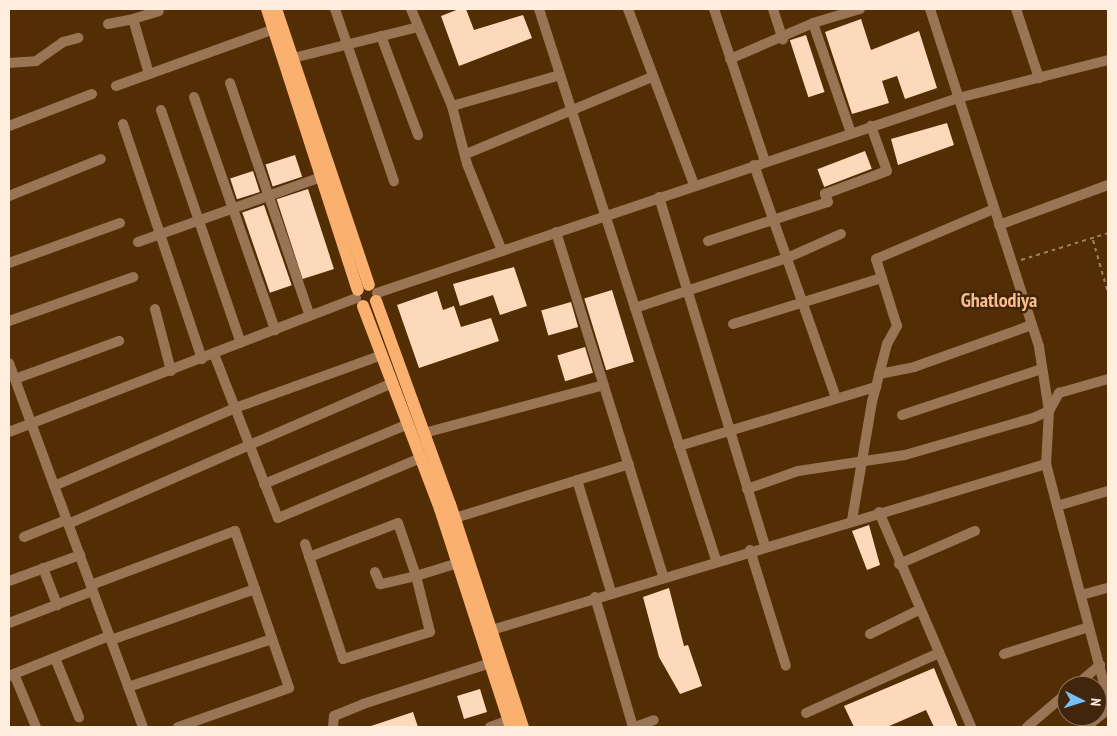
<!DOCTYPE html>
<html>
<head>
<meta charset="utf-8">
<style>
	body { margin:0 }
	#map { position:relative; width:1117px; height:736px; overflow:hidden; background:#532d03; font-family:"PT Sans Narrow",sans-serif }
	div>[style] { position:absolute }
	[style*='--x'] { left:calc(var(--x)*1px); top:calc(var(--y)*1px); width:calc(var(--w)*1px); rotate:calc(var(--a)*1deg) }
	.building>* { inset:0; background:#fdd9bb; transform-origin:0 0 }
	.path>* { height:2px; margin-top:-1px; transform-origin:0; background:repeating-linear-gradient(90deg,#9f8263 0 4px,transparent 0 8px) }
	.minor>* { height:10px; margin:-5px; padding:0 5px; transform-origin:5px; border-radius:5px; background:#997556 }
	.major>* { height:12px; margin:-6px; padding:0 6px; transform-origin:6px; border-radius:6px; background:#fab06f }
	span { translate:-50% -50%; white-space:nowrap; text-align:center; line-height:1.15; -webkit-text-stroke:5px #42260c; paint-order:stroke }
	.district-label { font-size:20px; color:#f9be8c; font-weight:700 }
	.frame { position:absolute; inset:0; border:10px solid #ffeddd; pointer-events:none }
	.north { position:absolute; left:1057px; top:676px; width:50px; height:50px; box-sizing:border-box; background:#42260c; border:1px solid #8e7660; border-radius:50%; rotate:95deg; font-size:14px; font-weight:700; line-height:20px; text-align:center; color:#ffeddd }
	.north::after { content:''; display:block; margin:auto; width:18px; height:22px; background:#75c0f6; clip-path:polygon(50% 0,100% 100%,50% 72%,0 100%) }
</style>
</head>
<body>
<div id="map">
	<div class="building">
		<div style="clip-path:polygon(459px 9px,466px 9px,474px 30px,523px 15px,532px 38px,459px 66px,441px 16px)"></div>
		<div style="clip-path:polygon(861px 19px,871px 50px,919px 31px,937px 88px,905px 99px,897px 76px,882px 81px,889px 103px,852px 114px,825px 32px)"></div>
		<div style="left:806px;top:35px;width:60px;height:17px;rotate:72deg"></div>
		<div style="clip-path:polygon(947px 123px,954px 145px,898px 165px,891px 139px)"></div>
		<div style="left:865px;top:151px;width:19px;height:51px;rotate:69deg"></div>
		<div style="left:295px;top:155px;width:23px;height:31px;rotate:72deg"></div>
		<div style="left:253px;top:171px;width:22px;height:24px;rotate:72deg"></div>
		<div style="left:308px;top:189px;width:84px;height:33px;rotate:72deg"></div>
		<div style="left:264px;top:205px;width:85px;height:23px;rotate:71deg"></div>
		<div style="clip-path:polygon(514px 267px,527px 306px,500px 315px,493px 295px,460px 306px,453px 284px)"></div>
		<div style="left:612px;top:290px;width:75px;height:29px;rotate:73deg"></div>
		<div style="clip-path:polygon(437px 291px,443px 310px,454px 306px,461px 327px,491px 318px,499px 341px,419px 368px,397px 305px)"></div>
		<div style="left:571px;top:302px;width:26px;height:31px;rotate:74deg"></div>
		<div style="left:585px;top:347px;width:27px;height:29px;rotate:73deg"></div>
		<div style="clip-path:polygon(869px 525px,880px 565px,867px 570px,852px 531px)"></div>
		<div style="clip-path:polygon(669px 588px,684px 646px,688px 645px,702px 686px,680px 694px,659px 657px,643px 597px)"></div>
		<div style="clip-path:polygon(934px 668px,958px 727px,934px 727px,926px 710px,887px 727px,854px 727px,844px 706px)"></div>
		<div style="left:480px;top:689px;width:24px;height:24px;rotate:73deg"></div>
		<div style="clip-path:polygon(413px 712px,418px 727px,371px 727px,371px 726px)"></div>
	</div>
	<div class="path">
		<div style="--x:1093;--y:240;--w:55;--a:74.2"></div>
		<div style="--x:1021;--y:260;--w:91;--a:-17.2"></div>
	</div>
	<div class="minor">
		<div style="--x:335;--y:9;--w:182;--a:71.1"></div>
		<div style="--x:411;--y:9;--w:105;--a:67.1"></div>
		<div style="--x:452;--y:106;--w:60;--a:75.5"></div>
		<div style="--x:467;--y:164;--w:94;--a:68.1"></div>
		<div style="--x:539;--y:9;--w:579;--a:72.19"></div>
		<div style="--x:628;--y:9;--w:188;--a:69.4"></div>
		<div style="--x:714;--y:9;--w:160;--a:71.5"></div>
		<div style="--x:773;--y:9;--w:32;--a:72"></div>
		<div style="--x:930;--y:9;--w:355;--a:72.1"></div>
		<div style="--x:1039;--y:347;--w:65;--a:81.1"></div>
		<div style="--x:1049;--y:411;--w:53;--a:93.2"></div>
		<div style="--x:1016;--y:9;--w:73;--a:71.6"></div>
		<div style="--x:108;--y:24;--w:25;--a:-11"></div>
		<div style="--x:381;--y:36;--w:106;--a:69.5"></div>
		<div style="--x:293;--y:58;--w:129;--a:-13.9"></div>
		<div style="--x:730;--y:59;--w:90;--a:-23.4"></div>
		<div style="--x:9;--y:63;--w:27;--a:-4"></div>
		<div style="--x:36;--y:61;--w:33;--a:-35"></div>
		<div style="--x:63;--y:42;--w:16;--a:-15"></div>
		<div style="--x:149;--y:74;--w:57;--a:-106.2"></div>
		<div style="--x:133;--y:19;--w:27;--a:-17"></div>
		<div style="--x:230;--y:83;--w:246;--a:71.1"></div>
		<div style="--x:116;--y:86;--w:168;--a:-19.8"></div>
		<div style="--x:194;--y:97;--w:247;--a:70.8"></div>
		<div style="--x:452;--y:106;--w:112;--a:-16"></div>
		<div style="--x:161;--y:110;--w:246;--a:71.1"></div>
		<div style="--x:123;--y:124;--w:248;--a:71.4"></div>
		<div style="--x:9;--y:126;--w:89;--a:-21.1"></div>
		<div style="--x:851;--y:133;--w:116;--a:-109.1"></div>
		<div style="--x:813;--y:23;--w:49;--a:-16.6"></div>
		<div style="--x:466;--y:154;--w:201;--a:-22.5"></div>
		<div style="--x:754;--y:165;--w:247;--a:70.6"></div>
		<div style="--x:9;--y:196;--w:99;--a:-21.9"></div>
		<div style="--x:659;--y:197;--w:365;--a:73.1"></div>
		<div style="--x:999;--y:225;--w:116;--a:-20.2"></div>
		<div style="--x:556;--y:232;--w:360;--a:72.7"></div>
		<div style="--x:708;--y:241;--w:126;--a:-18"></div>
		<div style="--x:828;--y:202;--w:9;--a:-111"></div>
		<div style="--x:825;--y:194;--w:66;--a:-20.4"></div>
		<div style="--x:887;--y:171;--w:48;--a:-109.6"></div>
		<div style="--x:138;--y:242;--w:195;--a:-19.5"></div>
		<div style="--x:9;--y:263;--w:118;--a:-19.8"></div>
		<div style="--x:377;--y:293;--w:613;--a:-18.55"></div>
		<div style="--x:958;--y:98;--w:155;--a:-14.2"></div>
		<div style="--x:635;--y:308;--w:160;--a:-18.2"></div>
		<div style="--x:787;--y:258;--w:59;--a:-24"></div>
		<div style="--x:155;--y:309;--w:64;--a:75.5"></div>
		<div style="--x:9;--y:321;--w:132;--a:-19.5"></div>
		<div style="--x:733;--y:324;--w:156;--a:-17.2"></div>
		<div style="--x:214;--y:354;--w:176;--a:68.7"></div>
		<div style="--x:278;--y:518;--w:155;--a:-22.8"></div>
		<div style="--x:9;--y:363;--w:388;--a:69.8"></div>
		<div style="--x:879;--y:374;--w:36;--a:-11"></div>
		<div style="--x:914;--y:367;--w:125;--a:-19.6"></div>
		<div style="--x:15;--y:379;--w:111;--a:-20.1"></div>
		<div style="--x:902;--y:415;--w:147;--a:-18.2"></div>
		<div style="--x:9;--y:432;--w:372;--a:-21.1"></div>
		<div style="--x:424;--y:433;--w:186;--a:-14.9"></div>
		<div style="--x:679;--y:446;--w:206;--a:-16.7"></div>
		<div style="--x:577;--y:480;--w:117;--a:73.1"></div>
		<div style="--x:264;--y:484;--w:156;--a:-22.6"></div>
		<div style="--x:54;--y:486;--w:197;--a:-23.3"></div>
		<div style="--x:235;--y:408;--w:156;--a:-19.8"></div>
		<div style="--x:747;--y:489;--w:54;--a:-19.4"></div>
		<div style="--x:798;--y:471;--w:108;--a:-8.5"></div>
		<div style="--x:905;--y:455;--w:133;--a:-16.1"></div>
		<div style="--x:1033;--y:418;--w:17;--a:-24"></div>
		<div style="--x:1049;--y:411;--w:21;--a:-61"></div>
		<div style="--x:1059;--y:393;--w:51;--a:-15.9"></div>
		<div style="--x:1057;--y:506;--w:53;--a:-16.4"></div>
		<div style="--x:879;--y:512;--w:234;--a:66.8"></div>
		<div style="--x:455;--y:518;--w:182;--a:-17.2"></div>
		<div style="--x:852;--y:520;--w:120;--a:-80.4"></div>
		<div style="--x:872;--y:402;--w:60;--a:-75.5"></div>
		<div style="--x:887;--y:344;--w:21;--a:-61"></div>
		<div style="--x:897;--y:326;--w:70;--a:-107.4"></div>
		<div style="--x:876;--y:259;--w:128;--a:-23"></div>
		<div style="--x:68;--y:524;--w:354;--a:-23.5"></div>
		<div style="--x:24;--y:537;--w:45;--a:-22"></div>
		<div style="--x:305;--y:544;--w:121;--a:71.7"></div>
		<div style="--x:343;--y:659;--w:91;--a:-17.2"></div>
		<div style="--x:430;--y:632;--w:58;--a:-104"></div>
		<div style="--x:416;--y:576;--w:44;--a:-17.2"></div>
		<div style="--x:750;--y:550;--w:121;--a:72.8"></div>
		<div style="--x:309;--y:557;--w:95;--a:-20.9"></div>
		<div style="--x:398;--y:523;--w:56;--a:71.2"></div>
		<div style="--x:416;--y:576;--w:37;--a:167"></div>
		<div style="--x:380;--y:584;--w:13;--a:-113"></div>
		<div style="--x:899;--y:564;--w:83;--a:-23.5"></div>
		<div style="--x:43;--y:568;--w:40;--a:69"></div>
		<div style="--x:9;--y:581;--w:76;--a:-20.1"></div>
		<div style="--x:91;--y:585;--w:154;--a:-20.6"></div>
		<div style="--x:235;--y:531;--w:166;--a:71"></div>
		<div style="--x:289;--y:688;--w:118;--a:160.6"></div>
		<div style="--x:1081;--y:595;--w:28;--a:-15"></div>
		<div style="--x:595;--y:597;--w:135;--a:73.7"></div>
		<div style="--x:9;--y:623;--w:90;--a:-20.9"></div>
		<div style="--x:485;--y:632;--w:586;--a:-16.67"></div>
		<div style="--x:1046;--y:464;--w:242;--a:75.2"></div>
		<div style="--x:870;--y:634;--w:55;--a:-26.1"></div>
		<div style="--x:111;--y:640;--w:153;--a:-19.5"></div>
		<div style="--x:1004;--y:654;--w:89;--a:-17.6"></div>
		<div style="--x:55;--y:658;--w:64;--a:67.9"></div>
		<div style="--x:14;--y:674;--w:57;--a:67.5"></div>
		<div style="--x:9;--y:676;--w:108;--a:-21.8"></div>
		<div style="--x:1075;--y:686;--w:33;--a:-40"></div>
		<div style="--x:128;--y:687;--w:152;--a:-18.4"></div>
		<div style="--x:806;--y:713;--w:146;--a:-24.3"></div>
		<div style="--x:333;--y:727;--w:11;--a:-85"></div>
		<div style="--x:334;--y:716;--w:31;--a:-22"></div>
		<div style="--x:363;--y:704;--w:134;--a:-17.8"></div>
		<div style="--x:490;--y:727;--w:20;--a:-20"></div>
		<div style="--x:635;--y:727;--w:20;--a:-20"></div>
		<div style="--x:1027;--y:727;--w:52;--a:-40.4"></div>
		<div style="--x:1086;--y:727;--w:28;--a:-39"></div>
	</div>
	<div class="major">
		<div style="--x:267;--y:9;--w:295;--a:72.1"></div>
		<div style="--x:276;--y:9;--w:291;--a:71.4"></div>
		<div style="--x:376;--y:301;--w:216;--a:70"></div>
		<div style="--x:450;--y:504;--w:235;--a:71.9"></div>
		<div style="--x:363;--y:306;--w:217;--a:69.2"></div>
		<div style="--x:440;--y:509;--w:229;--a:72"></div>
	</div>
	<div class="district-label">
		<span style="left:999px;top:300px">Ghatlodiya</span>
	</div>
	<div class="frame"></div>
	<div class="north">N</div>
</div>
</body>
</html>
